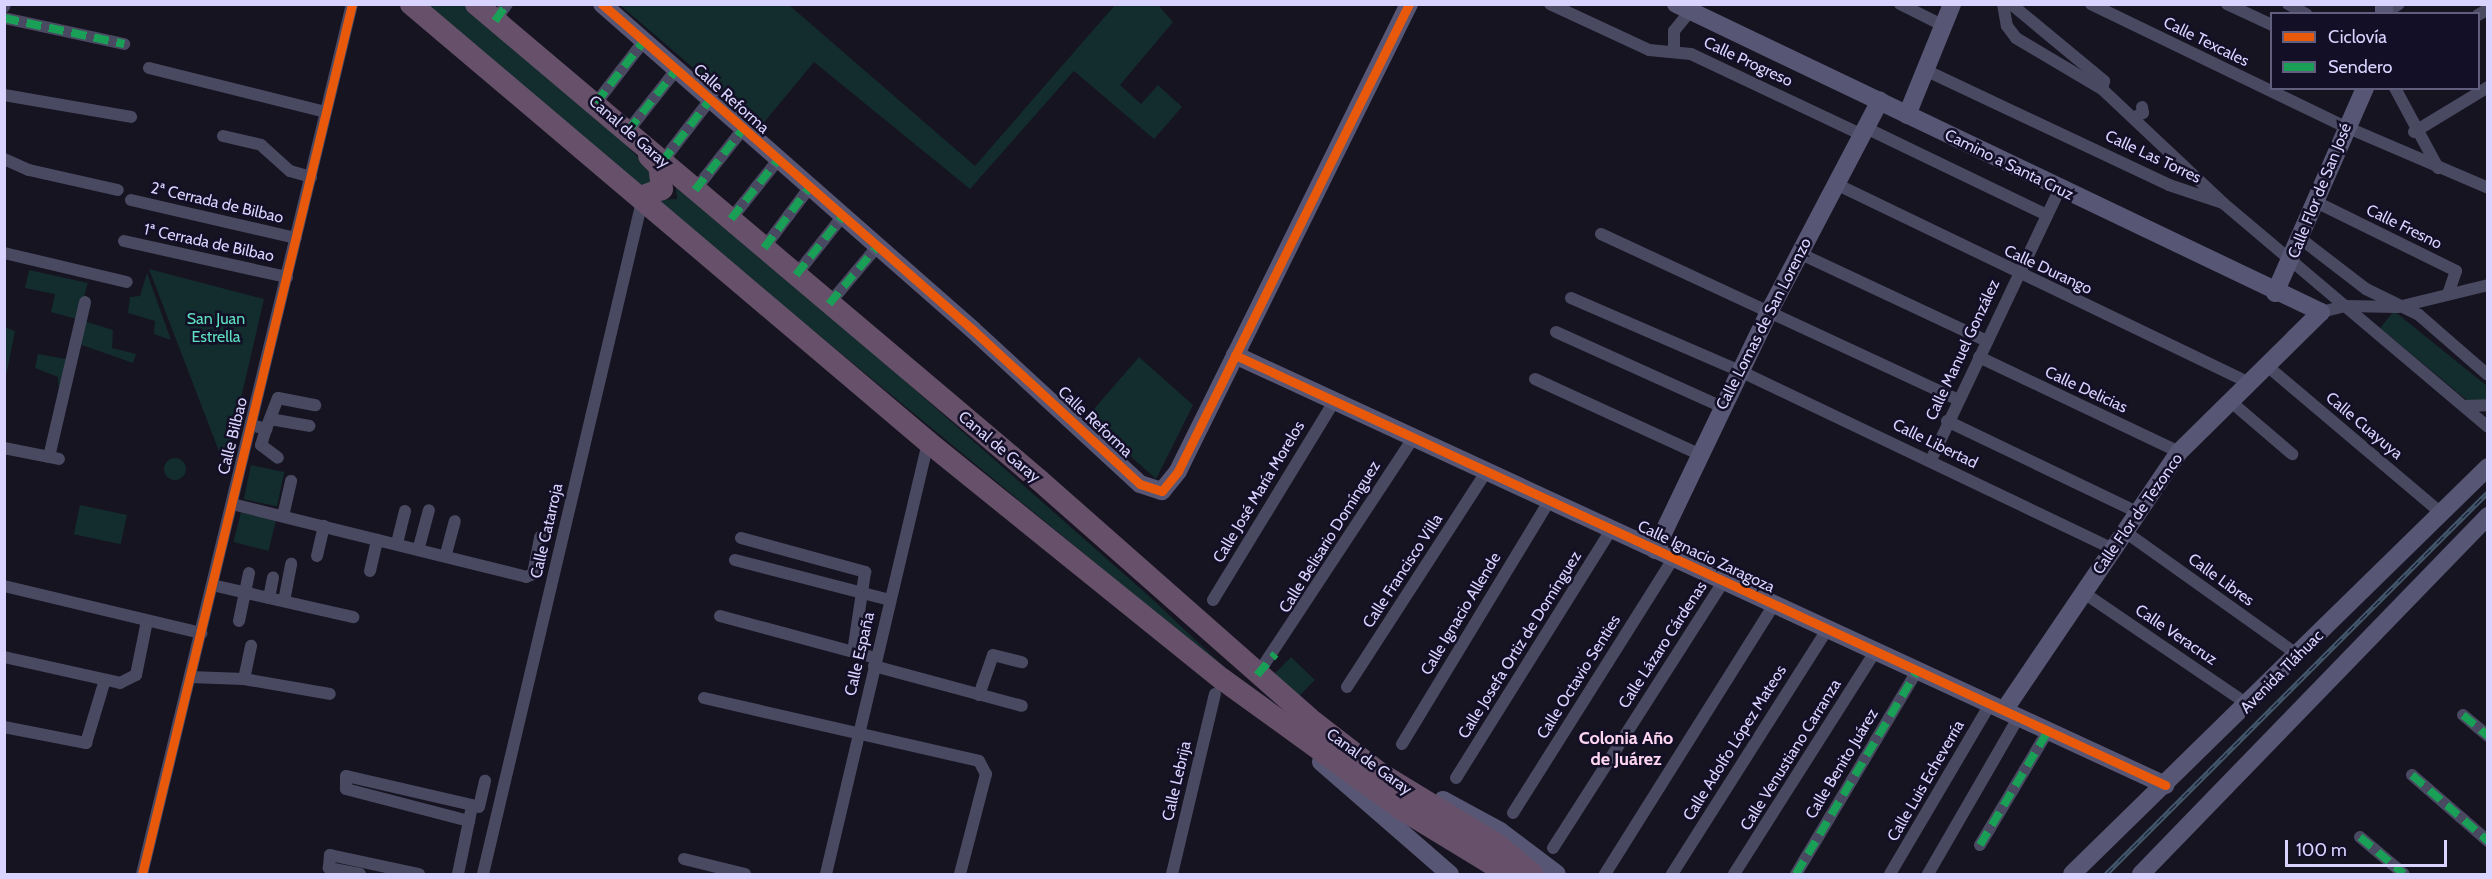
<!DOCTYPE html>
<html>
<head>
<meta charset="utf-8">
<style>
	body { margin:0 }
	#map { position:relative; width:2492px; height:879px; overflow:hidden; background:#161421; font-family:Cabin,sans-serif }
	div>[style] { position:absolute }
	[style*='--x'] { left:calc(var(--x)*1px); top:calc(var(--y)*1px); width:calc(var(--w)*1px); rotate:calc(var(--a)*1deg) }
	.green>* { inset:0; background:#132c2d; transform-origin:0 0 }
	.round { border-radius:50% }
	.street>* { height:12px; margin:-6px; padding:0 6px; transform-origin:6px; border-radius:6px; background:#4a4962 }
	.secondary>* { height:18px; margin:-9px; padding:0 9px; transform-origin:9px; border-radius:9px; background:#575674 }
	.highway>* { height:22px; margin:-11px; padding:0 11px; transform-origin:11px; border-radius:11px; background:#67516a }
	.rail>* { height:5px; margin-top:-2.5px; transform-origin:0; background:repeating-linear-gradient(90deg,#130f26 0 9px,#43596b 0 18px); box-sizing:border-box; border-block:2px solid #43596b }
	.quiet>* { height:8px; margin-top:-4px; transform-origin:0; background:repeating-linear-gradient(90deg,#1a9f57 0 15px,transparent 0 23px) }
	.cycleway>* { height:9px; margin:-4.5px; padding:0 4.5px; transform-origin:4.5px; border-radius:4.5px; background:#e8590c }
	span { translate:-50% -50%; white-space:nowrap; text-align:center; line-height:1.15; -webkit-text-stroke:5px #130f26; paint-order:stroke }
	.street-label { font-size:16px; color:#d9d4ff }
	.park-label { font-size:16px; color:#5fe0c0 }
	.neighbourhood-label { font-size:18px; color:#ffd6f0; font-weight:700 }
	.frame { position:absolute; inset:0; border:6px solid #d9d4ff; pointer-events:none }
	.legend { position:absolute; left:2270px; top:12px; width:210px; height:78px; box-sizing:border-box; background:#130f26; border:2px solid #625e7d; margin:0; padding:8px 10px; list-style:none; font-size:18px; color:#d9d4ff }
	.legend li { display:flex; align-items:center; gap:12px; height:30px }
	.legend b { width:30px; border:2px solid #625e7d }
	.scale { position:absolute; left:2285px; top:840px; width:162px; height:27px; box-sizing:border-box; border:3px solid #d9d4ff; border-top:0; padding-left:8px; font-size:18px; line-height:21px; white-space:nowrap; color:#d9d4ff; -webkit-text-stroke:4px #130f26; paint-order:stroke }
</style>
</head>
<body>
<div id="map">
	<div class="green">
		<div style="clip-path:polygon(421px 5px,465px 5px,590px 108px,658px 178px,646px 190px)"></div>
		<div style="clip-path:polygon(620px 5px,789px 5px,975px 166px,1115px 5px,1158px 5px,1173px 22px,1120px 85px,1141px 104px,1158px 85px,1182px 107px,1154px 139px,1074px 71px,970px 189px,814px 62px,761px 126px)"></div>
		<div style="clip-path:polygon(675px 178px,1150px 597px,1242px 684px,655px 200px,677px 199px)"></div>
		<div style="clip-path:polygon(149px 269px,264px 299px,225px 467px)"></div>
		<div style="clip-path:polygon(29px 270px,88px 283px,77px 319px,51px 312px,55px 294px,25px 288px)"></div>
		<div style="clip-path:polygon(147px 273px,171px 340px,154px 334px,155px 321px,128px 313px,130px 297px,140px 296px)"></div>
		<div style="clip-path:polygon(2394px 311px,2487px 386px,2487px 401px,2474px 406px,2380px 328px)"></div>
		<div style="clip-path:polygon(84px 321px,113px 330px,112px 348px,136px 354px,133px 363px,79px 344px)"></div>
		<div style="clip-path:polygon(4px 327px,15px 331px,6px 376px,4px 375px)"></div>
		<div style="clip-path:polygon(38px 354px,71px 360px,59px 395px,58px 377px,35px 368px)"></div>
		<div style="clip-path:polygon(1139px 357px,1193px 405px,1156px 479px,1087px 417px)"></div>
		<div class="round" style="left:164px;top:458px;width:22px;height:22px"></div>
		<div style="left:251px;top:465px;width:34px;height:35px;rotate:12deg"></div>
		<div style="left:80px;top:505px;width:48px;height:30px;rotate:12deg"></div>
		<div style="left:241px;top:512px;width:36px;height:31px;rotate:14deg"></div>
		<div style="left:1291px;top:657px;width:33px;height:23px;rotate:44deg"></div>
	</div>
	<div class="street">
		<div style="--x:1550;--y:4;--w:109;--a:24.9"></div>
		<div style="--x:1649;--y:50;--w:42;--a:5.4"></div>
		<div style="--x:1691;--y:54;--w:189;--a:25.3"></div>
		<div style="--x:1900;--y:4;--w:49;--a:26.6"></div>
		<div style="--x:2003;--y:4;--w:22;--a:80"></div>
		<div style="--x:2007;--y:26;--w:15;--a:53"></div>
		<div style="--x:2016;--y:38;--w:100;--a:30.7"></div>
		<div style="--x:2102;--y:89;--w:165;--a:43.3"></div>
		<div style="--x:2011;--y:4;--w:121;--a:39.6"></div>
		<div style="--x:2104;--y:81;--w:8;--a:104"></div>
		<div style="--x:2091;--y:4;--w:283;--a:25.8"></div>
		<div style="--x:2346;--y:127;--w:155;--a:23.2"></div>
		<div style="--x:2227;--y:4;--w:50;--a:25"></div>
		<div style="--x:2288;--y:4;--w:21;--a:29"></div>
		<div style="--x:4;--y:7;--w:3;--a:-72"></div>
		<div style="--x:2384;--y:13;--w:17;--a:-31"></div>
		<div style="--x:2478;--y:15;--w:12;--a:-31"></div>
		<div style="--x:4;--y:18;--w:123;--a:12.2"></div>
		<div style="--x:495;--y:21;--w:21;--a:-55"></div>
		<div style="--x:1674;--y:52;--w:21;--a:-90"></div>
		<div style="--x:1674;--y:31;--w:26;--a:-51"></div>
		<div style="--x:149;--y:68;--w:182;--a:14"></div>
		<div style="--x:1925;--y:70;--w:270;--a:25.2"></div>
		<div style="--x:2169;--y:185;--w:57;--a:18.4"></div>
		<div style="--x:2223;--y:203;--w:347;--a:40.2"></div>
		<div style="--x:2395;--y:88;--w:91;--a:61.7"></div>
		<div style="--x:4;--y:95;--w:129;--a:9.8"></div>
		<div style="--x:596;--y:103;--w:78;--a:-52.3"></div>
		<div style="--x:2133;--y:118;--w:11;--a:-27"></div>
		<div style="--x:2143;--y:113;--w:6;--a:-99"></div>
		<div style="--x:1866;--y:128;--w:201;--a:25.7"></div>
		<div style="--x:628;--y:131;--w:78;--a:-51.8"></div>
		<div style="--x:2414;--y:132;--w:87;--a:-31.3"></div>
		<div style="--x:223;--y:136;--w:39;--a:13"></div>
		<div style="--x:261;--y:145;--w:39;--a:42"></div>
		<div style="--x:290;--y:171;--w:22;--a:16"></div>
		<div style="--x:4;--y:159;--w:27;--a:24"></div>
		<div style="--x:29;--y:170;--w:91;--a:12.7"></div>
		<div style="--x:662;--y:162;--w:78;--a:-52.3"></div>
		<div style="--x:1836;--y:184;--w:457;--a:25.7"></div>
		<div style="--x:695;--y:190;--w:78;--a:-51.8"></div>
		<div style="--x:131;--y:200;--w:169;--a:13"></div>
		<div style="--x:2316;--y:202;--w:156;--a:26.2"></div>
		<div style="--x:2456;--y:271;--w:24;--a:109"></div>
		<div style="--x:731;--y:219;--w:75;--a:-51.5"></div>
		<div style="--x:1601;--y:234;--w:394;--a:24.9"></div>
		<div style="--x:2301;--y:239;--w:82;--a:37.6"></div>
		<div style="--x:2366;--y:289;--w:59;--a:26.1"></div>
		<div style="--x:2419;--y:315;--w:91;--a:41"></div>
		<div style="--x:124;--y:241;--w:167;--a:12.5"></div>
		<div style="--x:764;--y:248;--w:75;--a:-53.1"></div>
		<div style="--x:4;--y:253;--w:126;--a:13.3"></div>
		<div style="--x:1799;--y:253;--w:208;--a:25.1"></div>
		<div style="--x:796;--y:275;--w:74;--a:-51.6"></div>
		<div style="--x:1571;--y:298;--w:184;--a:23.4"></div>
		<div style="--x:1740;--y:371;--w:413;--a:25.5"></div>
		<div style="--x:829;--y:304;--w:73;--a:-50"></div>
		<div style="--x:2321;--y:312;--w:25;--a:-14"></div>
		<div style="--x:2345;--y:306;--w:53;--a:1.1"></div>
		<div style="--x:2398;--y:307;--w:93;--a:-13.7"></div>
		<div style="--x:1556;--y:332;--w:182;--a:24.3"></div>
		<div style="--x:1979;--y:357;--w:221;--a:25.4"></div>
		<div style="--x:2266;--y:365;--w:229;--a:40.2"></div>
		<div style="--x:1535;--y:379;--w:180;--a:24.6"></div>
		<div style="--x:2230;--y:401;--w:82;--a:40.5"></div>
		<div style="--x:2465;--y:406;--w:23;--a:-2"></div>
		<div style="--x:270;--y:419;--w:40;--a:10"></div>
		<div style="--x:1947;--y:421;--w:211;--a:25.6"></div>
		<div style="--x:251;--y:425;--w:16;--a:15"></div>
		<div style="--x:266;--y:429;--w:33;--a:-69"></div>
		<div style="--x:278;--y:398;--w:38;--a:11"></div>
		<div style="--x:266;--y:429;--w:17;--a:107"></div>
		<div style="--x:261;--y:445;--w:21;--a:37"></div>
		<div style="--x:4;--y:448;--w:56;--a:11.3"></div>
		<div style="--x:49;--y:457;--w:159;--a:-76.9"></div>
		<div style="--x:1931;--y:460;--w:299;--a:-64.6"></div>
		<div style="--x:232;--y:504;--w:303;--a:13.9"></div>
		<div style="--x:526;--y:577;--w:8;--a:-23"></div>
		<div style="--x:533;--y:574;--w:38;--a:-79"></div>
		<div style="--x:283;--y:516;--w:36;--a:-77"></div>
		<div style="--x:2124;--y:531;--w:215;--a:35.5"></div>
		<div style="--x:741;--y:538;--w:129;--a:15.3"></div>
		<div style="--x:865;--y:572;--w:81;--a:98.5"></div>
		<div style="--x:397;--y:543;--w:33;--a:-76"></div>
		<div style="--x:419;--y:547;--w:38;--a:-75"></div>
		<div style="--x:446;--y:554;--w:34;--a:-75"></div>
		<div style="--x:317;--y:556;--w:31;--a:-77"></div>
		<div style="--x:735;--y:560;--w:160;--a:14.5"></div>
		<div style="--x:370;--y:571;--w:32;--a:-77"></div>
		<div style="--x:212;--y:585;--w:145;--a:12.8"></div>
		<div style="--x:4;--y:586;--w:203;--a:13.4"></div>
		<div style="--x:2084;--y:593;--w:199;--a:34.2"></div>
		<div style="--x:269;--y:598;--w:21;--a:-79"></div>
		<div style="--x:1213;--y:600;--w:232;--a:-58.6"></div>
		<div style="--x:284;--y:601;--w:38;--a:-79"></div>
		<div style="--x:720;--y:616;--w:162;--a:15.1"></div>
		<div style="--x:239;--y:621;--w:49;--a:-78.2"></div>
		<div style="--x:4;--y:657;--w:119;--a:12.6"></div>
		<div style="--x:120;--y:683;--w:18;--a:-27"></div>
		<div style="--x:136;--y:675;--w:55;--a:-78.5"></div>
		<div style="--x:874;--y:666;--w:153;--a:15.1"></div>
		<div style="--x:1257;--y:675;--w:284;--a:-56.6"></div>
		<div style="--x:190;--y:677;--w:54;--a:2.1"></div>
		<div style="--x:244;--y:679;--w:87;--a:9.9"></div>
		<div style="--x:244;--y:679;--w:34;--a:-78"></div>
		<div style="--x:1347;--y:687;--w:256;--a:-57.1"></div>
		<div style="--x:979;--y:695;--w:42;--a:-70.7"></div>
		<div style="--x:993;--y:655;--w:30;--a:14"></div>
		<div style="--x:704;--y:698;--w:282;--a:12.9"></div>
		<div style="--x:979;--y:761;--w:15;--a:62"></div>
		<div style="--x:986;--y:774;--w:103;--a:104.6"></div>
		<div style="--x:2463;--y:715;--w:33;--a:40"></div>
		<div style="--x:4;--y:727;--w:84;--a:11"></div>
		<div style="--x:86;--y:743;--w:63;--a:-73.3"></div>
		<div style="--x:1402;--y:744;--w:284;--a:-58.8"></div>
		<div style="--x:2412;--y:775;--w:101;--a:41"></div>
		<div style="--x:1456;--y:778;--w:292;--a:-58"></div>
		<div style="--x:479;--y:807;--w:27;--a:-77"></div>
		<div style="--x:1513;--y:813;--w:300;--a:-57.8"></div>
		<div style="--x:2360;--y:837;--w:57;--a:40.1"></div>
		<div style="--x:1980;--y:845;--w:133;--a:-59.2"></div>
		<div style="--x:1553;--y:848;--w:316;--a:-57.4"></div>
		<div style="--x:684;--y:859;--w:63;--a:13.8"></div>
		<div style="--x:142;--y:874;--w:895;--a:-76.43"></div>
		<div style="--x:360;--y:874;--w:32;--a:-169"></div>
		<div style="--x:329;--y:868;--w:13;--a:-86"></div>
		<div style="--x:330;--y:855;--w:91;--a:12.1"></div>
		<div style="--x:458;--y:874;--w:54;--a:-78.3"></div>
		<div style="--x:469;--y:821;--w:16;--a:-79"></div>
		<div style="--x:472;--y:805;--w:129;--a:-167"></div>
		<div style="--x:346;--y:776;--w:13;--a:90"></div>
		<div style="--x:346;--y:789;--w:127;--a:14.6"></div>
		<div style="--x:483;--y:874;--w:696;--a:-76.7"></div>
		<div style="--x:826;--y:874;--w:444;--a:-76.7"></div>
		<div style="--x:1172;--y:874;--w:185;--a:-76.6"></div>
		<div style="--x:1605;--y:874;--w:318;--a:-57.9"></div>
		<div style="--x:1672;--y:874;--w:289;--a:-57.6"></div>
		<div style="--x:1734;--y:874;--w:263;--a:-57.6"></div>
		<div style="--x:1796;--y:874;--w:236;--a:-59.2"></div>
		<div style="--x:1890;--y:874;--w:197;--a:-59.5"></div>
		<div style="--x:1928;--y:874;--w:180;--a:-60"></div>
	</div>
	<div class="secondary">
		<div style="--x:602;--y:4;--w:494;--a:41.3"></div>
		<div style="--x:973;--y:330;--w:227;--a:42.7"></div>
		<div style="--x:1140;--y:484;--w:23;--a:18"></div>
		<div style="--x:1162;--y:491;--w:26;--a:-51"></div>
		<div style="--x:1178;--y:471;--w:521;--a:-63.68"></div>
		<div style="--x:1676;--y:4;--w:715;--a:25.53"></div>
		<div style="--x:2321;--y:312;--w:199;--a:135.4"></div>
		<div style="--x:2179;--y:452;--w:312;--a:124.1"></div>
		<div style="--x:2384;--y:14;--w:10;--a:-90"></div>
		<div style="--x:1907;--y:115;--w:120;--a:-67.9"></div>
		<div style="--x:2275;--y:293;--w:224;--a:-66.3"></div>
		<div style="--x:1235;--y:355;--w:1025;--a:24.81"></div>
		<div style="--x:1655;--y:550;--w:262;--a:-64.4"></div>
		<div style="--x:1768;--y:314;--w:241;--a:-62.3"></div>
		<div style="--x:1321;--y:762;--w:171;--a:41"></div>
		<div style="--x:1443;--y:800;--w:65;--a:28.5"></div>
		<div style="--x:1500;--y:831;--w:71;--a:37"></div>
		<div style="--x:2072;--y:874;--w:582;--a:-44.37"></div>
		<div style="--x:2141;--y:874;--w:499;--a:-45.9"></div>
	</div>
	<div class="highway">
		<div style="--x:411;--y:4;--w:678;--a:40.27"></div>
		<div style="--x:928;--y:442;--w:378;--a:38.9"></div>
		<div style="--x:1222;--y:679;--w:220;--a:35.9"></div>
		<div style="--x:1400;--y:808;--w:127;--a:31.4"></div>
		<div style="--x:476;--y:4;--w:737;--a:40.21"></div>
		<div style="--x:1039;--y:480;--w:368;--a:41.4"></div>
		<div style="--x:1315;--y:723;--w:83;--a:37.7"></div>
		<div style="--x:1381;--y:774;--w:137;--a:31.3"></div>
		<div style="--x:1498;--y:845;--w:45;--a:40.5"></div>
		<div style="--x:643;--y:196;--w:20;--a:-20"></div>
		<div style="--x:662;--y:189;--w:23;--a:-97"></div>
		<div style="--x:659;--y:166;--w:14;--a:-135"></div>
	</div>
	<div class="rail">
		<div style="--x:2106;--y:874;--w:540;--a:-45"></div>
	</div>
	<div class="quiet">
		<div style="--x:4;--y:18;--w:123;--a:12.2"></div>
		<div style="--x:495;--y:21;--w:21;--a:-55"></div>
		<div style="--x:596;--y:103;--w:78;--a:-52.3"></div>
		<div style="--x:628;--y:131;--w:78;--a:-51.8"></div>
		<div style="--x:662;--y:162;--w:78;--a:-52.3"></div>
		<div style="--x:695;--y:190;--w:78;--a:-51.8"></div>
		<div style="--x:731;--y:219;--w:75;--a:-51.5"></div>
		<div style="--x:764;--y:248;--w:75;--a:-53.1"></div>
		<div style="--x:796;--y:275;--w:74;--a:-51.6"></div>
		<div style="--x:829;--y:304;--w:73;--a:-50"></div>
		<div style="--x:1257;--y:675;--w:28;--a:-49"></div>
		<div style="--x:2463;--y:715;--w:33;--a:40"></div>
		<div style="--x:2412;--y:775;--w:101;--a:41"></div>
		<div style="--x:2360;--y:837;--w:57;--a:40.1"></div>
		<div style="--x:1980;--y:845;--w:133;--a:-59.2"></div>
		<div style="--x:1796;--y:874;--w:236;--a:-59.2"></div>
	</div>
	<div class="cycleway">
		<div style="--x:602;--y:4;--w:494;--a:41.3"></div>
		<div style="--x:973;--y:330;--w:227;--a:42.7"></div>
		<div style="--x:1140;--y:484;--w:23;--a:18"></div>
		<div style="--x:1162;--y:491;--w:26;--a:-51"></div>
		<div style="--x:1178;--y:471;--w:521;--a:-63.68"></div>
		<div style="--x:1235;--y:355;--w:1025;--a:24.81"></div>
		<div style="--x:142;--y:874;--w:895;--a:-76.43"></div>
	</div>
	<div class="street-label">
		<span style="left:2206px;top:42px;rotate:26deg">Calle Texcales</span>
		<span style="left:1748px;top:62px;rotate:25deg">Calle Progreso</span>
		<span style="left:731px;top:99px;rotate:42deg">Calle Reforma</span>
		<span style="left:629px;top:132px;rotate:41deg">Canal de Garay</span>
		<span style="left:2153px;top:157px;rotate:25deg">Calle Las Torres</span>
		<span style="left:2009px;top:165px;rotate:26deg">Camino a Santa Cruz</span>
		<span style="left:2320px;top:191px;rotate:-68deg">Calle Flor de San José</span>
		<span style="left:217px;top:203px;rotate:13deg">2ª Cerrada de Bilbao</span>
		<span style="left:2404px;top:227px;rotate:26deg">Calle Fresno</span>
		<span style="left:209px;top:243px;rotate:12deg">1ª Cerrada de Bilbao</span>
		<span style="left:2048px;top:270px;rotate:25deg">Calle Durango</span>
		<span style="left:1764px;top:324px;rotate:-63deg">Calle Lomas de San Lorenzo</span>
		<span style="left:1963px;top:350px;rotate:-65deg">Calle Manuel González</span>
		<span style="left:2086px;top:390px;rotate:25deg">Calle Delicias</span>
		<span style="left:1095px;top:422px;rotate:43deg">Calle Reforma</span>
		<span style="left:2364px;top:426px;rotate:40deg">Calle Cuayuya</span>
		<span style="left:233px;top:436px;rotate:-76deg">Calle Bilbao</span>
		<span style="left:1935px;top:444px;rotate:26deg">Calle Libertad</span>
		<span style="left:999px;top:447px;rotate:40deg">Canal de Garay</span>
		<span style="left:1259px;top:492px;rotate:-59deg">Calle José María Morelos</span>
		<span style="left:2138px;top:514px;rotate:-55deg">Calle Flor de Tezonco</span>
		<span style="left:547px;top:531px;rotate:-77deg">Calle Catarroja</span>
		<span style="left:1330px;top:537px;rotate:-58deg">Calle Belisario Domínguez</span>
		<span style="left:1706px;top:557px;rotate:25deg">Calle Ignacio Zaragoza</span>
		<span style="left:1403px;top:571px;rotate:-57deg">Calle Francisco Villa</span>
		<span style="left:2221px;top:580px;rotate:36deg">Calle Libres</span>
		<span style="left:1461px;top:614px;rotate:-59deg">Calle Ignacio Allende</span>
		<span style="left:2176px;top:635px;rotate:34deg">Calle Veracruz</span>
		<span style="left:1520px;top:645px;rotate:-58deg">Calle Josefa Ortiz de Domínguez</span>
		<span style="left:1663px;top:645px;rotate:-57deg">Calle Lázaro Cárdenas</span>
		<span style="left:860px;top:654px;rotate:-77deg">Calle España</span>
		<span style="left:2282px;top:672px;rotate:-45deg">Avenida Tláhuac</span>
		<span style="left:1579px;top:677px;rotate:-58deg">Calle Octavio Senties</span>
		<span style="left:1735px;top:743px;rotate:-58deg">Calle Adolfo López Mateos</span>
		<span style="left:1791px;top:755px;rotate:-58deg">Calle Venustiano Carranza</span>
		<span style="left:1369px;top:762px;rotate:36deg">Canal de Garay</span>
		<span style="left:1842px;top:764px;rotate:-59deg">Calle Benito Juárez</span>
		<span style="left:1177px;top:781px;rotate:-77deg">Calle Lebrija</span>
		<span style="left:1926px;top:781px;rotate:-60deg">Calle Luis Echeverría</span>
	</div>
	<div class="park-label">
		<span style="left:216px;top:328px">San Juan<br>Estrella</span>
	</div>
	<div class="neighbourhood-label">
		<span style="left:1626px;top:749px">Colonia Año<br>de Juárez</span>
	</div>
	<div class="frame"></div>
	<ul class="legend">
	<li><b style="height:8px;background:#e8590c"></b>Ciclovía</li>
	<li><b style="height:8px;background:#1a9f57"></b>Sendero</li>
	</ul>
	<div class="scale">100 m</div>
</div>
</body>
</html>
